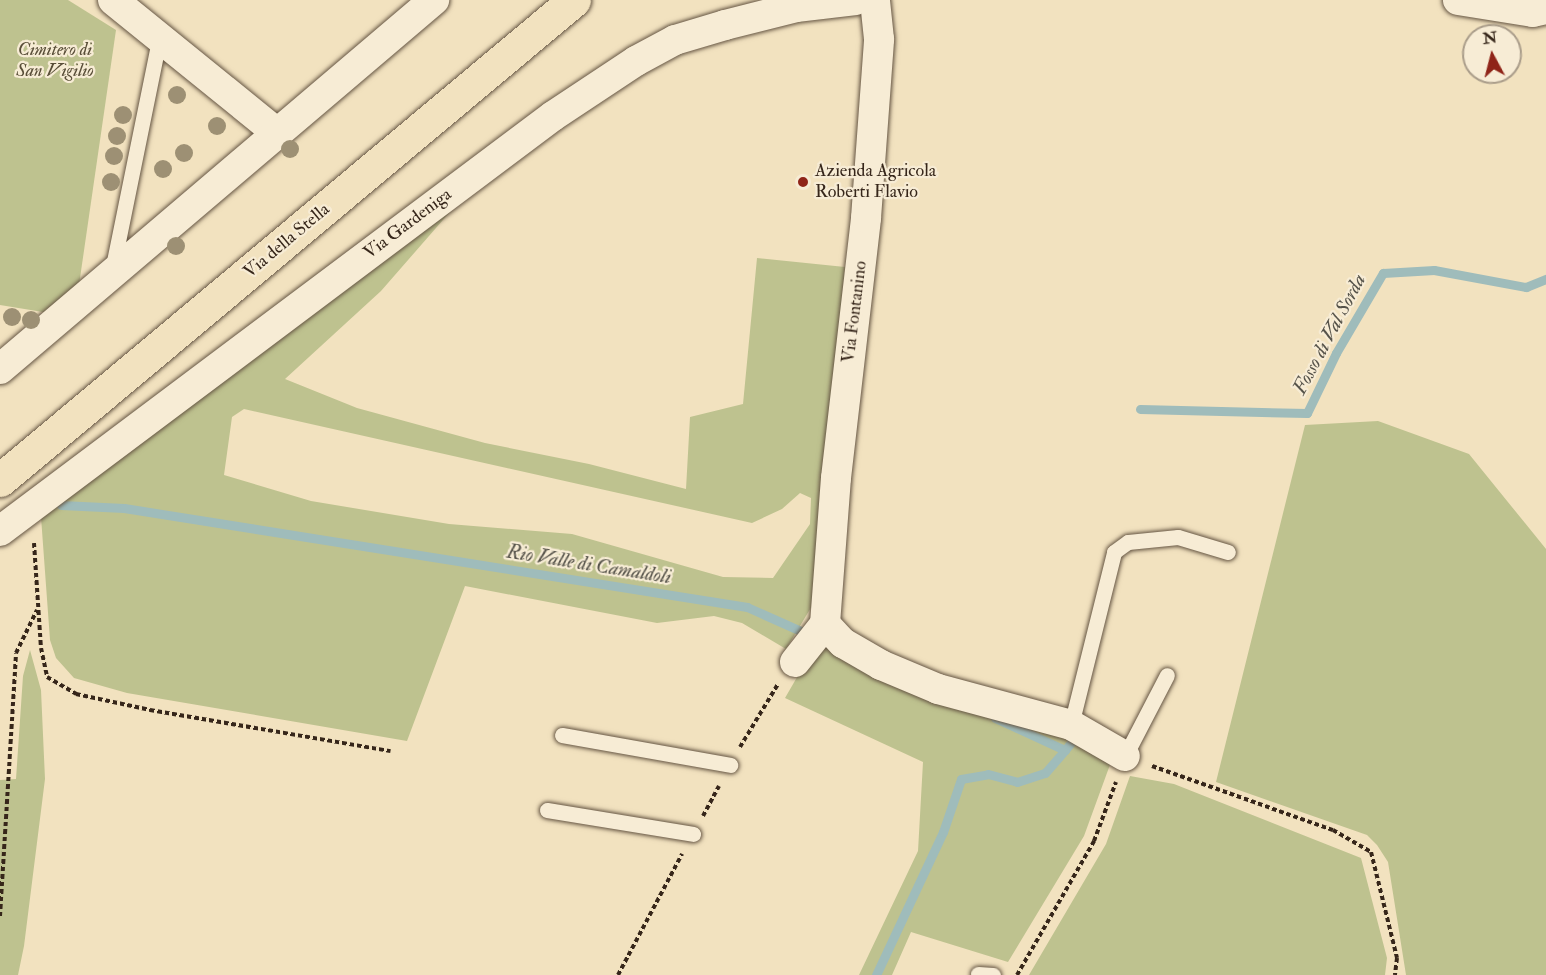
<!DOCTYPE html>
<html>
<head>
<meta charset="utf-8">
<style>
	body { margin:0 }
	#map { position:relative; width:1546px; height:975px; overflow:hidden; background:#f2e2bf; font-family:"IM FELL Double Pica",serif }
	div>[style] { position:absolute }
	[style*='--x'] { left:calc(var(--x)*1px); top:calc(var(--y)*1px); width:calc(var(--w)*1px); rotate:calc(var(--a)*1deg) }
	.green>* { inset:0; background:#bec28f }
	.stream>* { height:9px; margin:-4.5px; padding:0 4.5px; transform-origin:4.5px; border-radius:4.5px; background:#9fbcbb }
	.path>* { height:4px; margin-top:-2px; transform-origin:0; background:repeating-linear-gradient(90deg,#36261a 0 4.5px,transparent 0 7.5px) }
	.roads { filter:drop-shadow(0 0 2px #655543) drop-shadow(0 0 2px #655543) }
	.lane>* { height:15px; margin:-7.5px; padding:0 7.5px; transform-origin:7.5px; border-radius:7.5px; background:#f7ecd5 }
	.street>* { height:30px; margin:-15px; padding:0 15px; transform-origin:15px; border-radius:15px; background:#f7ecd5 }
	.primary>* { height:33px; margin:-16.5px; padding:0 16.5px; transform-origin:16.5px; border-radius:16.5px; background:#f2e2bf }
	.trees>* { width:18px; height:18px; margin:-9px; border-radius:50%; background:#9d9074 }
	.dots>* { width:16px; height:16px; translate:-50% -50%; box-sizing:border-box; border:3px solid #f7ecd5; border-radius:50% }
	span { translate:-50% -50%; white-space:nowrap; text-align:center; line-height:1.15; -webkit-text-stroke:4.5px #f7ecd5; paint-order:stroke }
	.park-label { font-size:18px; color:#584d37; font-style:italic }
	.poi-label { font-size:18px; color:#36261a }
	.left { translate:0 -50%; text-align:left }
	.street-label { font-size:18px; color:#36261a }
	.water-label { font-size:20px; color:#56534a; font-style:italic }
	.north { position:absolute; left:1462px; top:24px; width:60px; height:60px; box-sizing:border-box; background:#f7ecd5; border:2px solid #aa9d8a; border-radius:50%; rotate:353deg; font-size:16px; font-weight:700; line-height:24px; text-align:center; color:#36261a }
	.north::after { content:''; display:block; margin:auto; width:21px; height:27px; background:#8f2418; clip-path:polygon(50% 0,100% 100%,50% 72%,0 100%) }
</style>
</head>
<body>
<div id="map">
	<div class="green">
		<div style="clip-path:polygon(0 0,68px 0,116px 30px,79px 285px,49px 313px,0 305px)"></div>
		<div style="clip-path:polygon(evenodd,463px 197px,381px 291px,285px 379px,357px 408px,485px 443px,589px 464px,686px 489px,690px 417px,743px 404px,757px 258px,845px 267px,815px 601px,786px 649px,742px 623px,714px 616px,657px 623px,465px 586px,407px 741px,127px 693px,74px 678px,56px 658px,50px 640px,41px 517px,463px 197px,244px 409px,752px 523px,782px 509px,800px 493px,811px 498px,810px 524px,773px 578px,723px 577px,572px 534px,449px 524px,311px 501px,224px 475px,232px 417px,244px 409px)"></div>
		<div style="clip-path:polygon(1378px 421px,1469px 454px,1546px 549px,1546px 975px,1406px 975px,1388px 862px,1377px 845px,1367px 835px,1216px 782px,1305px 425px)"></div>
		<div style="clip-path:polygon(827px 643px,1065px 734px,1111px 762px,1084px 836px,1008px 962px,911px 932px,892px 975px,859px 975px,918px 851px,923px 762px,785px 698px,815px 646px)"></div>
		<div style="clip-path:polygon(30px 650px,41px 690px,45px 779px,24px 946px,18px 975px,0 975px,0 780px,16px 779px,23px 676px)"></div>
		<div style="clip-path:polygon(1130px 776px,1174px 784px,1361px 858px,1387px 958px,1385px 975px,1029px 975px,1106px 844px)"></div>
	</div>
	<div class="stream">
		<div style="--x:1140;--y:409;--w:167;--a:1.4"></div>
		<div style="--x:1307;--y:413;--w:67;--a:-64.2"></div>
		<div style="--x:1336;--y:353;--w:93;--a:-59.6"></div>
		<div style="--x:1383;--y:273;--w:51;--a:-3.4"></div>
		<div style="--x:1434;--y:270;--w:94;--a:10.5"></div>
		<div style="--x:1526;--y:287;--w:22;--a:-22"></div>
		<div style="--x:61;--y:505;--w:63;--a:2.7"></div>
		<div style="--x:124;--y:508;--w:631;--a:9.03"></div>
		<div style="--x:747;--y:607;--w:69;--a:24"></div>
		<div style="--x:995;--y:718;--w:77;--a:24.6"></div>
		<div style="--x:1065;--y:750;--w:21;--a:-51"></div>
		<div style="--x:876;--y:975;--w:158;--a:-64.9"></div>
		<div style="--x:943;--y:832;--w:56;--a:-71.2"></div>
		<div style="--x:961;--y:779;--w:27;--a:-10"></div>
		<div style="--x:988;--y:774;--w:30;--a:15"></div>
		<div style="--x:1017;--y:782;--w:29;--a:-18"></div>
		<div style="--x:1045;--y:773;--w:30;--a:-49"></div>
	</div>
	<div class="path">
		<div style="--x:34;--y:543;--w:105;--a:86.2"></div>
		<div style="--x:41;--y:648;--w:30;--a:78"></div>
		<div style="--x:47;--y:677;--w:34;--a:30"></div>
		<div style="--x:76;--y:694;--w:76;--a:12.2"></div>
		<div style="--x:150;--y:710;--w:244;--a:9.7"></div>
		<div style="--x:740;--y:747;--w:74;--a:-58.9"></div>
		<div style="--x:1152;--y:766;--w:192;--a:19.5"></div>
		<div style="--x:1333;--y:830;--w:44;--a:30.1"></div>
		<div style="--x:1371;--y:852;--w:109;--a:76.2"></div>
		<div style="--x:1397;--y:958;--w:17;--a:97"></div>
		<div style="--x:703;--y:816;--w:34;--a:-62"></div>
		<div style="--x:0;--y:916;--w:263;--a:-86.5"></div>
		<div style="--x:16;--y:653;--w:48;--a:-64"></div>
		<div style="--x:618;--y:975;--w:137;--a:-62.1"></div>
		<div style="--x:1017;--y:975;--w:155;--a:-60.1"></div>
		<div style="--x:1094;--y:841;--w:63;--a:-69.6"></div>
	</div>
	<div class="roads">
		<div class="lane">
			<div style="--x:112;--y:271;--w:240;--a:-78.5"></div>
			<div style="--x:1071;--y:725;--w:178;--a:-76"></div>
			<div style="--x:1114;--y:552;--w:17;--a:-36"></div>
			<div style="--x:1128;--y:542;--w:50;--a:-5.7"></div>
			<div style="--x:1178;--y:537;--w:52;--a:16.7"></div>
			<div style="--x:562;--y:735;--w:171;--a:10.1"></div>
			<div style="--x:1125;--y:756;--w:91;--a:-62.6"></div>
			<div style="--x:547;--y:810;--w:148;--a:9.3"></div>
			<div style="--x:978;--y:974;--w:15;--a:4"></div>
		</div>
		<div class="street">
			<div style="--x:113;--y:0;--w:211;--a:39"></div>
			<div style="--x:1458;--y:0;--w:76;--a:9.1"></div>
			<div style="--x:1533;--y:12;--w:13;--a:-13"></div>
			<div style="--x:0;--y:369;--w:570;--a:-40.37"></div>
			<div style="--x:0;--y:531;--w:691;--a:-36.89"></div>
			<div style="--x:553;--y:116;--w:100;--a:-33.5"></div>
			<div style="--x:636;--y:61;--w:44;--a:-28.3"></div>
			<div style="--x:675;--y:40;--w:52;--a:-16.7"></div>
			<div style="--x:725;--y:25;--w:73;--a:-14.2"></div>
			<div style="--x:796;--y:7;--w:60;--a:-6.7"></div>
			<div style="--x:825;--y:624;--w:26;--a:47"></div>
			<div style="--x:843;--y:643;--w:44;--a:30.1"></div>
			<div style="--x:881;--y:665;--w:62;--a:22.8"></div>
			<div style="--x:938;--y:689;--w:138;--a:15.1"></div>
			<div style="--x:1071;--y:725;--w:62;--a:29.9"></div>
			<div style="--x:795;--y:662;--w:48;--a:-51.7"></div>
			<div style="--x:825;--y:624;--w:146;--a:-85.7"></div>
			<div style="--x:836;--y:478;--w:262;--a:-83.4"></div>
			<div style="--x:866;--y:218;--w:179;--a:-85.8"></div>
			<div style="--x:879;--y:39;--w:39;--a:-96"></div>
		</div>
		<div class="primary">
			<div style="--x:0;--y:480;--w:748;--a:-39.9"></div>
		</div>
	</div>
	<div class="trees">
		<div style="left:177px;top:95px"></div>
		<div style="left:123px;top:115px"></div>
		<div style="left:217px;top:126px"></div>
		<div style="left:117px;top:136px"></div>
		<div style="left:290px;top:149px"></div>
		<div style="left:184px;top:153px"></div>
		<div style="left:114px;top:156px"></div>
		<div style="left:163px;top:169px"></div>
		<div style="left:111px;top:182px"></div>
		<div style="left:176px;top:246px"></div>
		<div style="left:12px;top:317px"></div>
		<div style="left:31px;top:320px"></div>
	</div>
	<div class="dots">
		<div style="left:803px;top:182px;background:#8f2418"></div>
	</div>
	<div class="park-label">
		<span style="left:55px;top:61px">Cimitero di<br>San Vigilio</span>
	</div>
	<div class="poi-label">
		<span class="left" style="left:815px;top:182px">Azienda Agricola<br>Roberti Flavio</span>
	</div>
	<div class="street-label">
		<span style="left:408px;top:224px;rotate:-37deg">Via Gardeniga</span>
		<span style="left:287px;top:241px;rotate:-40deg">Via della Stella</span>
		<span style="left:855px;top:312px;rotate:-83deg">Via Fontanino</span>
	</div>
	<div class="water-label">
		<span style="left:1329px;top:334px;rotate:-62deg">Fosso di Val Sorda</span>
		<span style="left:589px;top:564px;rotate:9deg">Rio Valle di Camaldoli</span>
	</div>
	<div class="north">N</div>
</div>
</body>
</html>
